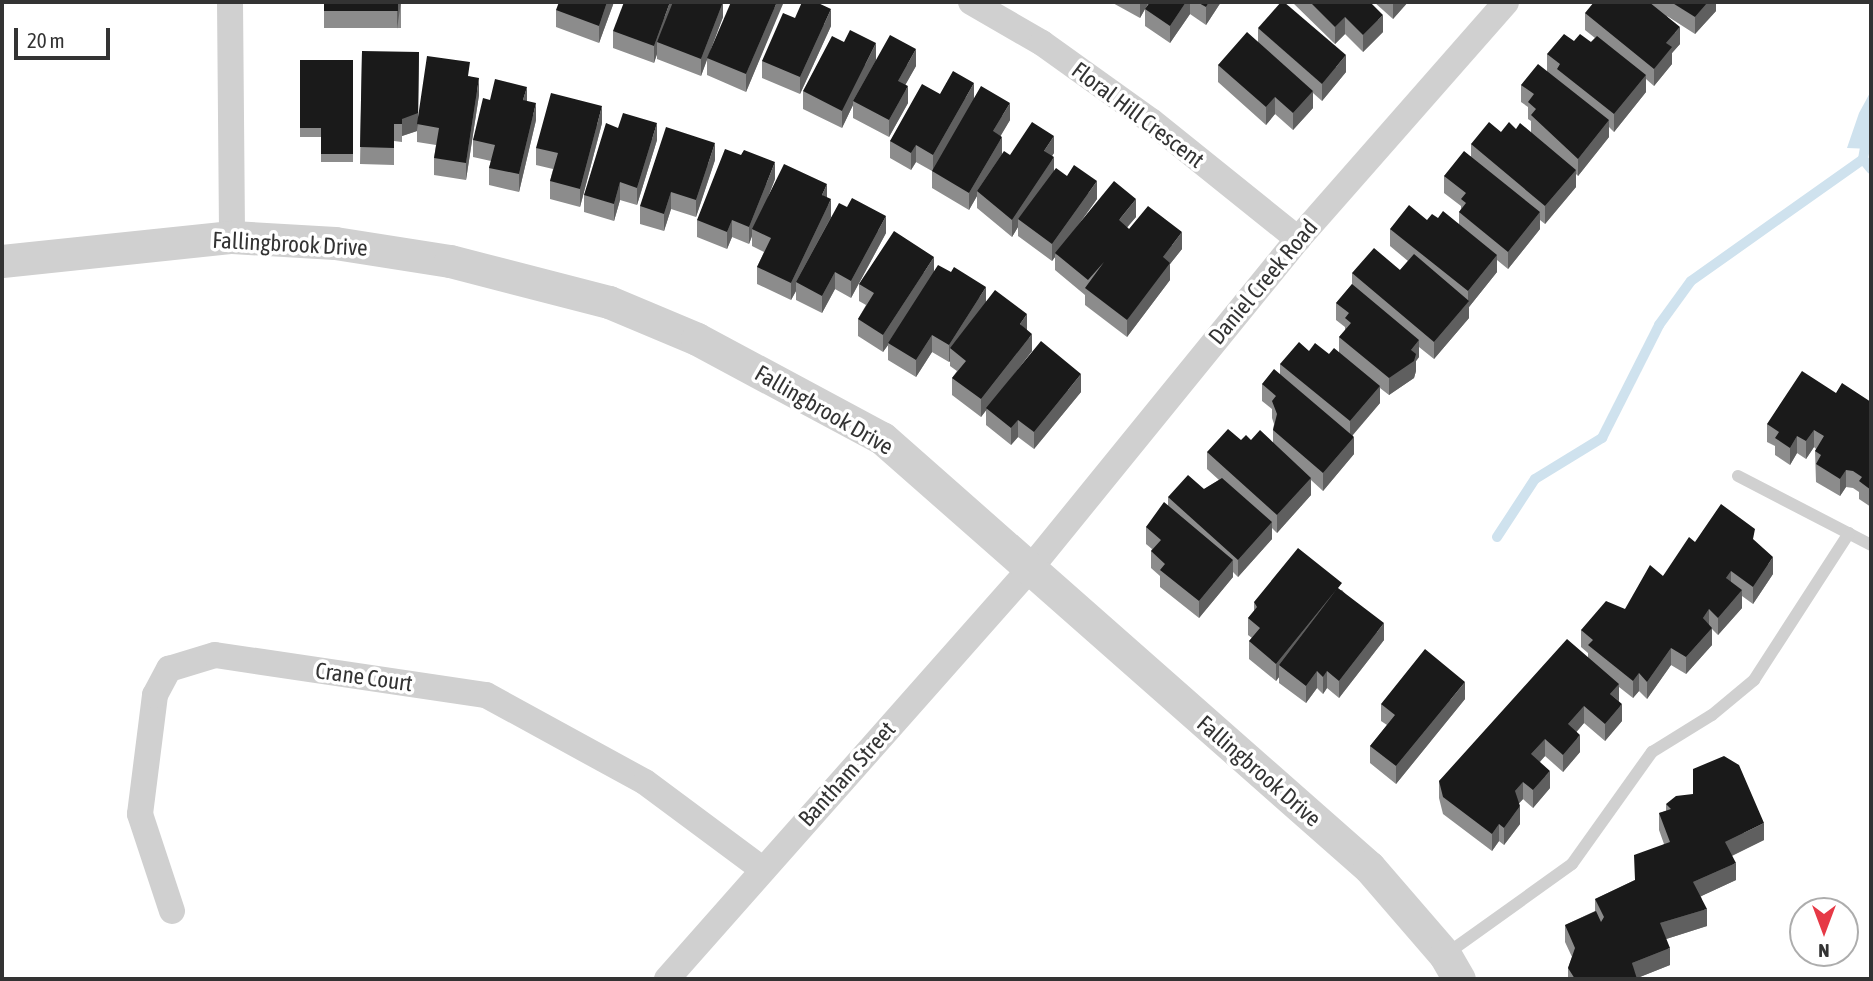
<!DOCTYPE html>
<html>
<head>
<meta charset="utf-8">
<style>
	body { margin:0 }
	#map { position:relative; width:1873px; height:981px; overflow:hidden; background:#fff; font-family:"Asap Condensed",sans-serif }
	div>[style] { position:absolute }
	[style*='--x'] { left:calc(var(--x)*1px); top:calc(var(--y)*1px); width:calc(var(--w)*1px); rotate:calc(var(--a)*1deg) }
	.water>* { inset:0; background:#cfe2ee }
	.stream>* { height:10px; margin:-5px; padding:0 5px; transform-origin:5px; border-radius:5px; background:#cfe2ee }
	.service>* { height:12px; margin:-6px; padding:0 6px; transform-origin:6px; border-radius:6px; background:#d0d0d0 }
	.minor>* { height:26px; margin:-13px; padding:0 13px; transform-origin:13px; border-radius:13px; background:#d0d0d0 }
	.tertiary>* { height:33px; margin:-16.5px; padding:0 16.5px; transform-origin:16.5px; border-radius:16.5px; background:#d0d0d0 }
	.wall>* { inset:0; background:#8c8c8c; transform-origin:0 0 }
	.shaded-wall>* { inset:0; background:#5f5f5f }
	.building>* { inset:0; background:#1a1a1a; transform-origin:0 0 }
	span { translate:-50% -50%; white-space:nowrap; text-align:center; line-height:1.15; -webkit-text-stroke:7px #fff; paint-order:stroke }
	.street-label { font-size:23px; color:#333 }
	.frame { position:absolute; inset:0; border:4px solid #333; pointer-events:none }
	.north { position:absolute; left:1789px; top:897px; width:70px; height:70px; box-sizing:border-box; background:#fff; border:2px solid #adadad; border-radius:50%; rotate:180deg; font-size:19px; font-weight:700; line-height:28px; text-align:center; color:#333 }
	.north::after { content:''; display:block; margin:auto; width:24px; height:32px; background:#e63946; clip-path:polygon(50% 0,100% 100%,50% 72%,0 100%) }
	.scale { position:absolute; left:14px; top:28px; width:96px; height:32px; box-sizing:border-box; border:4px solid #333; border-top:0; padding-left:9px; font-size:21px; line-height:24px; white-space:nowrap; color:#333; -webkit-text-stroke:5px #fff; paint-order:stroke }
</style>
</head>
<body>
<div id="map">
	<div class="water">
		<div style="clip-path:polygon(1871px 91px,1871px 149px,1847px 148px,1859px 113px)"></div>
	</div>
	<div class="stream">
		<div style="--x:1871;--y:140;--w:5;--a:158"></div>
		<div style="--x:1866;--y:142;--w:17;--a:100"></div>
		<div style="--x:1863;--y:159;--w:13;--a:51"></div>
		<div style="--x:1497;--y:537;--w:69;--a:-56.8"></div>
		<div style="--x:1535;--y:479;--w:79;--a:-31.5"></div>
		<div style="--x:1602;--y:438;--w:127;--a:-63.2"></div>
		<div style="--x:1659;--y:325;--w:54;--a:-54"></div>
		<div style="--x:1691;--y:281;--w:211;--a:-35.3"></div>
	</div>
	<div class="service">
		<div style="--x:1738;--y:476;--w:150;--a:27.4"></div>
		<div style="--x:1445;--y:955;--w:156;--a:-35.6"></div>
		<div style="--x:1572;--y:864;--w:138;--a:-54.5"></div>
		<div style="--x:1652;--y:752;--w:70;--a:-31.7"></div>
		<div style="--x:1712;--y:715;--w:55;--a:-39.8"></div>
		<div style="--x:1754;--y:680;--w:175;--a:-57.1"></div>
	</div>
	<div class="minor">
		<div style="--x:230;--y:2;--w:235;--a:89.5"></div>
		<div style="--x:971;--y:2;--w:82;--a:30"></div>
		<div style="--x:1042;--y:43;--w:134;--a:35.6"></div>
		<div style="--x:1151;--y:121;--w:189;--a:38.8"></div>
		<div style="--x:172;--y:911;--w:102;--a:-108.3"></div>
		<div style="--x:140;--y:814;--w:120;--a:-82.8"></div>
		<div style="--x:155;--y:695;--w:30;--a:-62"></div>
		<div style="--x:169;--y:669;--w:48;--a:-16.9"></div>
		<div style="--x:215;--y:655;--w:274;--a:8.4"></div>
		<div style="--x:486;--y:695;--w:181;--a:28.7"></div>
		<div style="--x:645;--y:782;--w:146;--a:36.6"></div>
		<div style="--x:667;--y:979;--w:546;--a:-48.49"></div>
		<div style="--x:1029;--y:570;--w:427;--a:-50.9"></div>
		<div style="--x:1298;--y:239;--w:315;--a:-48.7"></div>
	</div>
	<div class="tertiary">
		<div style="--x:2;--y:261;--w:231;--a:-6"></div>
		<div style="--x:232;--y:237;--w:103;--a:3.3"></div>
		<div style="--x:335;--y:243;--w:116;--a:8.9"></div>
		<div style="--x:450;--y:261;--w:164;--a:14.5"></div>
		<div style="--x:609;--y:302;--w:95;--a:22.8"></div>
		<div style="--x:697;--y:339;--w:210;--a:28.2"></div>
		<div style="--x:882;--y:438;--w:649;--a:41.38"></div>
		<div style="--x:1369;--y:867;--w:116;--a:49.2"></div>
		<div style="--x:1445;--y:955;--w:28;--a:60"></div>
	</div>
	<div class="wall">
		<div style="left:324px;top:2px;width:77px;height:26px"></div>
		<div style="clip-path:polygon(614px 2px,599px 43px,556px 27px,556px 10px)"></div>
		<div style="clip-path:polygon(723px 2px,723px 17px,710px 50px,783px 2px,746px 92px,707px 75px,707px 59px,701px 76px,657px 59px,657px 54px,654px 63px,613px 48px,613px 31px)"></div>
		<div style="clip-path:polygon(1111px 2px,1149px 2px,1146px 8px,1150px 2px,1221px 2px,1206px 25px,1190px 14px,1170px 43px,1145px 26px,1145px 9px,1140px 18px)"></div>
		<div style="clip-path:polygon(1292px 2px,1370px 2px,1383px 32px,1363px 52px,1345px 34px,1335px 44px)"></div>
		<div style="clip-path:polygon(1374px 2px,1408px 2px,1393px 19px)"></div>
		<div style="clip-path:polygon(1651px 2px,1716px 2px,1716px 11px,1695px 34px,1667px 16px,1680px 44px,1672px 53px,1672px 64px,1654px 86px,1646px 79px,1646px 92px,1614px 132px,1609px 127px,1609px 137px,1578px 176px,1576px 174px,1576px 187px,1545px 224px,1540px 220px,1540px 229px,1508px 269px,1497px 260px,1497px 272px,1469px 307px,1469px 318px,1434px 359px,1419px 347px,1419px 357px,1416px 361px,1416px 371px,1414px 378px,1389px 395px,1380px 388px,1380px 403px,1353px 435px,1354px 454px,1323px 491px,1311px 480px,1311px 495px,1277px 533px,1272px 528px,1272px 539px,1238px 577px,1233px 572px,1233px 577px,1199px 618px,1160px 587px,1160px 576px,1151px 568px,1151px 551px,1152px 549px,1146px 544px,1146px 527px,1168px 505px,1168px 497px,1204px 489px,1219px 480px,1207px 469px,1207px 452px,1241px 440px,1251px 440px,1273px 442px,1273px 430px,1274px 424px,1272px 418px,1272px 409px,1262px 401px,1262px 384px,1280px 374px,1280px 364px,1309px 351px,1329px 354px,1339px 352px,1339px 337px,1345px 330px,1345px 327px,1336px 320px,1336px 303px,1352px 284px,1352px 273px,1400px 270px,1408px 261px,1390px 246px,1390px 229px,1438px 218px,1459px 224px,1459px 212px,1461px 209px,1461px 206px,1444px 193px,1444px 176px,1471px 156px,1471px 144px,1501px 132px,1516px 129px,1531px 132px,1531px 121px,1528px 119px,1528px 107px,1521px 102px,1521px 85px,1547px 71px,1547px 54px,1574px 41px,1591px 42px,1595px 38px,1585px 30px,1585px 13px,1651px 3px)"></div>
		<div style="clip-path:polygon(795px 18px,831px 26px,800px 94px,762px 78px,762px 61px)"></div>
		<div style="clip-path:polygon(1258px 28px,1346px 72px,1322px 101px,1313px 93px,1313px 108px,1293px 130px,1275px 114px,1266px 125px,1218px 82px,1218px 65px,1258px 43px)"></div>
		<div style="clip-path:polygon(362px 51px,418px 118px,470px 76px,479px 95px,466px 180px,434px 175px,434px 158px,436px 145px,417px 142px,417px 131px,402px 136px,402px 142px,394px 141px,394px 165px,360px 164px)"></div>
		<div style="clip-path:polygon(300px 60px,353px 60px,353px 162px,321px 162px,321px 137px,300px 137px)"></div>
		<div style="clip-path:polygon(876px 60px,916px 66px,905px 85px,908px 103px,889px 137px,853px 118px,853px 105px,842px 128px,803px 109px,803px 91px)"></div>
		<div style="clip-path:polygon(940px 94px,974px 99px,1010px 120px,1000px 136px,1002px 154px,1010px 155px,1054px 153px,1052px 156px,1054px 171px,1097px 199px,1080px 223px,1136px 217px,1127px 227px,1129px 229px,1182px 249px,1170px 264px,1170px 280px,1127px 337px,1085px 305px,1085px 295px,1055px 270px,1055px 257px,1052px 261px,1018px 236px,1018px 227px,1012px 237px,977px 208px,977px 196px,969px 210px,932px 188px,932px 171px,916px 162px,911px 170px,890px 158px,890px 141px)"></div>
		<div style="clip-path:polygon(490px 100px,527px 101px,536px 120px,519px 192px,489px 185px,489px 168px,491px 161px,473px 157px,473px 140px)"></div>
		<div style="clip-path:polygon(602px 123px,580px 207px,550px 199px,550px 181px,553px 169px,536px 165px,536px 148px)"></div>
		<div style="clip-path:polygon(618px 128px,657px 140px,637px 205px,620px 200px,614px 221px,584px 212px,584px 195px)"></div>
		<div style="clip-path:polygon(715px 160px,696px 217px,671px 209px,664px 231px,640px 224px,640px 206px)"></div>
		<div style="clip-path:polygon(775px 179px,768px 197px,827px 197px,831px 217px,886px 233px,851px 298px,835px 289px,822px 313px,796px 300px,796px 291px,791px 300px,757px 284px,757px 267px,764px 252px,752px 246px,752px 236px,749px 244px,732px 237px,727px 249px,697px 237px,697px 220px)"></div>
		<div style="clip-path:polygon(934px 271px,986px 301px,1027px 330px,1032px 351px,1009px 381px,1081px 392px,1034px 449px,1018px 437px,1011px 445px,986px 425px,986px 410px,981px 417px,952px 395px,952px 378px,957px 371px,950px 366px,950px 361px,949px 362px,932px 352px,916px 377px,888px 360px,888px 345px,883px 352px,858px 336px,858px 319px,866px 305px,859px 301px,859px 284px)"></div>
		<div style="clip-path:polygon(1836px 393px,1871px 402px,1871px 507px,1859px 499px,1859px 492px,1853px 488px,1846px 487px,1840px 496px,1816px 482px,1815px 451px,1816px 449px,1814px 447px,1806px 459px,1797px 453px,1790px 465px,1775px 455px,1775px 446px,1767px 442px,1767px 424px)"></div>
		<div style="clip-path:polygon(1755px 541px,1773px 574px,1753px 604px,1742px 596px,1742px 608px,1718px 635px,1712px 629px,1712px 645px,1686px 674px,1671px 665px,1647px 699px,1639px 691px,1633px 698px,1619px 687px,1619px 702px,1622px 721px,1605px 741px,1584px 723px,1576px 732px,1580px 752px,1563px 772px,1545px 756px,1540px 762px,1550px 788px,1533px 808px,1523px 799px,1519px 803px,1520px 824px,1504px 845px,1499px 841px,1492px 851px,1443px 814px,1439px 798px,1439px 781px,1588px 657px,1588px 653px,1581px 647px,1581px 630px,1625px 609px,1663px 576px,1695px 542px)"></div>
		<div style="clip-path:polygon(1342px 590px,1384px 640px,1339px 698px,1327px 688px,1323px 694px,1317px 688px,1306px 703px,1279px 683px,1279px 677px,1276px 681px,1249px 659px,1249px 641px,1252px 638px,1248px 635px,1248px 618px,1254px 611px,1254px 602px)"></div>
		<div style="clip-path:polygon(1465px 699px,1396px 784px,1370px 763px,1370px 746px,1387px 725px,1381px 721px,1381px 704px)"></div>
		<div style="clip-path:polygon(1666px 804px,1764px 840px,1732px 856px,1736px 880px,1701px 896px,1707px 926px,1666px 939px,1670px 965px,1637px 978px,1637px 979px,1568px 979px,1568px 968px,1572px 957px,1565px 942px,1565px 925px,1595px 911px,1595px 899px,1635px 880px,1664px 844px,1659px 830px,1659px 813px,1666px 811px)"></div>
	</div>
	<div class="shaded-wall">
		<div style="clip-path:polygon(398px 2px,401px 2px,397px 29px,397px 12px)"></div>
		<div style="clip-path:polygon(607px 2px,614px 2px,599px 43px,599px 26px)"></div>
		<div style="clip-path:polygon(670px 2px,676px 2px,657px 42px,657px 54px,654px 63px,654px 46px)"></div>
		<div style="clip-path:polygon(723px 2px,723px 17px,701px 76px,701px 59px)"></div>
		<div style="clip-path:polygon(777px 2px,783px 2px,783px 4px,746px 92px,746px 74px)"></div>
		<div style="clip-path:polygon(1140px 2px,1149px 2px,1140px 18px)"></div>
		<div style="clip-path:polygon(1186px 2px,1190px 2px,1190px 14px,1170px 43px,1170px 26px)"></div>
		<div style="clip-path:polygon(1209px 2px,1221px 2px,1206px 25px,1206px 7px)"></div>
		<div style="clip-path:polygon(1393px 2px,1408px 2px,1393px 19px)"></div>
		<div style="clip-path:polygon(1708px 2px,1716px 2px,1716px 11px,1695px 34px,1695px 17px)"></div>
		<div style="clip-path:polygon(831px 9px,831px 26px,800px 94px,800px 77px)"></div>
		<div style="clip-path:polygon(1383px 15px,1383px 32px,1363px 52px,1363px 35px)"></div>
		<div style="clip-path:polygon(1345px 17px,1345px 34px,1335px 44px,1335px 27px)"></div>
		<div style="clip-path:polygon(1680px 27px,1680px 44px,1672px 53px,1672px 64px,1654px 86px,1654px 69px,1666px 43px)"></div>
		<div style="clip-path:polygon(876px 43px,876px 60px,853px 101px,853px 105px,842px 128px,842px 111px)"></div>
		<div style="clip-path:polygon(916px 49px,916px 66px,898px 98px,898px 81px)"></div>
		<div style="clip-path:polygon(419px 52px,418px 130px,417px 124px,417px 131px,402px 136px,402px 119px)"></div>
		<div style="clip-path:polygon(1346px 55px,1346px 72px,1322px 101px,1322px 84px)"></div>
		<div style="clip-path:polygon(1646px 75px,1646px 92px,1614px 132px,1614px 114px)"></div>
		<div style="clip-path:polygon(479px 78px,479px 95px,466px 180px,466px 163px)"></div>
		<div style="clip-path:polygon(974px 83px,974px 100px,933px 172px,933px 155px)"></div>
		<div style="clip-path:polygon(908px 86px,908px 103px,889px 137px,889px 120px)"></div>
		<div style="clip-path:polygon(527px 87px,527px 104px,523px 100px)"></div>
		<div style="clip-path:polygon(1313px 91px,1313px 108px,1293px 130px,1293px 113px)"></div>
		<div style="clip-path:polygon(1275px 97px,1275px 114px,1266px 125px,1266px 107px)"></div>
		<div style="clip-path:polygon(536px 103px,536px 120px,519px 192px,519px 174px)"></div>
		<div style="clip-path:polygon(1010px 103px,1010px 120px,993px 149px,993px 131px)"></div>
		<div style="clip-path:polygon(602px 106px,602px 123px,580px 207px,580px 189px)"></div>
		<div style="clip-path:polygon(1609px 120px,1609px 137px,1578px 176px,1578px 159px)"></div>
		<div style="clip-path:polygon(657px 123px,657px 140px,637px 205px,637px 188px)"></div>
		<div style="clip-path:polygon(1054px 136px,1054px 153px,1044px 168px,1044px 151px)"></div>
		<div style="clip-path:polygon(1002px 137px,1002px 154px,977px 191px,977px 196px,969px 210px,969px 193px)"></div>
		<div style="clip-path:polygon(715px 143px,715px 160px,696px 217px,696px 200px)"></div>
		<div style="clip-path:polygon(916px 145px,916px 162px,911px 170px,911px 153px)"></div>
		<div style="clip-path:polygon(1054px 157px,1054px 175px,1018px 219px,1018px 227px,1012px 237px,1012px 220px)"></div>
		<div style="clip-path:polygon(775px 162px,775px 179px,755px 230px,752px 229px,752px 236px,749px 244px,749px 227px)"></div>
		<div style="clip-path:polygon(1576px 170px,1576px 187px,1545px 224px,1545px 206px)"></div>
		<div style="clip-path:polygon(1097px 181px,1097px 199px,1056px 255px,1055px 253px,1055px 257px,1052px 261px,1052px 244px)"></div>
		<div style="clip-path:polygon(620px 182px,620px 200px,614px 221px,614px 204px)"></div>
		<div style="clip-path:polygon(827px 184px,827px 201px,822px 195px)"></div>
		<div style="clip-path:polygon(671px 192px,671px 209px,664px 231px,664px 214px)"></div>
		<div style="clip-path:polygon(831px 199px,831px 217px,796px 282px,796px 291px,791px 300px,791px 283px)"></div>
		<div style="clip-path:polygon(1136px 199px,1136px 217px,1119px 237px,1119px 220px)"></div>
		<div style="clip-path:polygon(1540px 212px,1540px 229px,1508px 269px,1508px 252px)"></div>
		<div style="clip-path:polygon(886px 216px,886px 233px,851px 298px,851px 281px)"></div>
		<div style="clip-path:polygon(732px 220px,732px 237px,727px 249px,727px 232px)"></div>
		<div style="clip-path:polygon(1182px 232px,1182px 249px,1170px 264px,1170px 280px,1127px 337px,1127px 320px,1163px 257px)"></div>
		<div style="clip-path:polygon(1497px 255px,1497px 272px,1469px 307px,1469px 318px,1434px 359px,1434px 342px,1468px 302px,1468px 291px)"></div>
		<div style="clip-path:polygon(934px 257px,934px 275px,888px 343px,888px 345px,883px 352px,883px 335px)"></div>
		<div style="clip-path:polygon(835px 272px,835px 289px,822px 313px,822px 296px)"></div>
		<div style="clip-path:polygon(986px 287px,986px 304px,950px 348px,950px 361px,949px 362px,949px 345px)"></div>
		<div style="clip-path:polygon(1027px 314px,1027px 332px,1020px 324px)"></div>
		<div style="clip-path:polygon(1032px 334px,1032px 351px,981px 417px,981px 399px)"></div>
		<div style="clip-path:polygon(932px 335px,932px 352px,916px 377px,916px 360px)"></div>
		<div style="clip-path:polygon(1419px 340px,1419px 357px,1416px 361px,1416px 371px,1414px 378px,1389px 395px,1389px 378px)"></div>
		<div style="clip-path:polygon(1081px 374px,1081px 392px,1034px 449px,1034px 432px)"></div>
		<div style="clip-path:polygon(1380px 386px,1380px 403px,1350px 438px,1350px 421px)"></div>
		<div style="clip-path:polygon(1018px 420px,1018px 437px,1011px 445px,1011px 428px)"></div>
		<div style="clip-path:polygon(1814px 430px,1814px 447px,1806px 459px,1806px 441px)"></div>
		<div style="clip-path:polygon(1797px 436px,1797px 453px,1790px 465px,1790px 448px)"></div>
		<div style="clip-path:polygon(1354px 437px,1354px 454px,1323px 491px,1323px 473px)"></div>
		<div style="clip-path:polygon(1846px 470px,1846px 487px,1840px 496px,1840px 479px)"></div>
		<div style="clip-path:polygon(1311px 478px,1311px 495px,1277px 533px,1277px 515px)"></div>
		<div style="clip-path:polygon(1272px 522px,1272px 539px,1238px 577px,1238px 560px)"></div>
		<div style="clip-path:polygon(1773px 557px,1773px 574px,1753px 604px,1753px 587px)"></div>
		<div style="clip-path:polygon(1233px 560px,1233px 577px,1199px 618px,1199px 601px)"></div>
		<div style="clip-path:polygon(1731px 571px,1731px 588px,1726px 578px)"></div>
		<div style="clip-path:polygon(1336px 590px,1279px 665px,1279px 677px,1276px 681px,1276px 664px)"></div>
		<div style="clip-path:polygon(1742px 590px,1742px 608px,1718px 635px,1718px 618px)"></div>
		<div style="clip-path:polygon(1709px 609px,1709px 626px,1703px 618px)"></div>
		<div style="clip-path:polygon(1384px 623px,1384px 640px,1339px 698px,1339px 681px)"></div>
		<div style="clip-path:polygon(1712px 628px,1712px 645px,1686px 674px,1686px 657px)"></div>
		<div style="clip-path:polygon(1671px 648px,1671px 665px,1647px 699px,1647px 682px)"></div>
		<div style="clip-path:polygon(1317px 671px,1317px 688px,1306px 703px,1306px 686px)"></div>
		<div style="clip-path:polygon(1327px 671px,1327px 688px,1323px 694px,1323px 677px)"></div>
		<div style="clip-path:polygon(1639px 673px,1639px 691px,1633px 698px,1633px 681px)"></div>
		<div style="clip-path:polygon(1465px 682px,1465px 699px,1396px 784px,1396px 766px)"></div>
		<div style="clip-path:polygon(1619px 684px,1619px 701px,1610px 694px)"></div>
		<div style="clip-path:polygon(1622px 704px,1622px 721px,1605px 741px,1605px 724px)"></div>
		<div style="clip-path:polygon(1584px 706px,1584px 723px,1568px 742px,1568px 724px)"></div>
		<div style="clip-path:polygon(1580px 735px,1580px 752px,1563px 772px,1563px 755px)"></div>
		<div style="clip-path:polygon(1545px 739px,1545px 756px,1531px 771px,1531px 754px)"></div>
		<div style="clip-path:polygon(1550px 771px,1550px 788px,1533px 808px,1533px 790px)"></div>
		<div style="clip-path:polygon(1523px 782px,1523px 799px,1515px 808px,1515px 791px)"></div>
		<div style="clip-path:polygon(1520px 806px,1520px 824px,1504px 845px,1504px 828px)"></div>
		<div style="clip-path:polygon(1764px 823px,1764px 840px,1725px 859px,1725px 842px)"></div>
		<div style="clip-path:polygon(1499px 824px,1499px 841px,1492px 851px,1492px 834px)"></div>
		<div style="clip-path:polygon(1736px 863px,1736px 880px,1693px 900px,1693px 882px)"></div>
		<div style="clip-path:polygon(1707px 909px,1707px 926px,1660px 941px,1660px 923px)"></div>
		<div style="clip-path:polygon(1670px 948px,1670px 965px,1635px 979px,1632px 963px)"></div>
	</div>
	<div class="building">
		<div style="left:324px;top:2px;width:74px;height:9px"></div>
		<div style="clip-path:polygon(559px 2px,607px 2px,599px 26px,556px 10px)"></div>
		<div style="clip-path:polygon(624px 2px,670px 2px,654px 46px,613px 31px)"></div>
		<div style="clip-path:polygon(673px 2px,723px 2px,701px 59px,657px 42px)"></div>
		<div style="clip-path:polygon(731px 2px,777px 2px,746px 74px,707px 58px)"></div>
		<div style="clip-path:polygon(802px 2px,816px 2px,831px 9px,800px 77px,762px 61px,783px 13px,795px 18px)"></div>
		<div style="clip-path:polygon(1150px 2px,1186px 2px,1170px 26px,1145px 9px)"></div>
		<div style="clip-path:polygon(1197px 2px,1209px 2px,1206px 7px)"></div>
		<div style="clip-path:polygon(1281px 2px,1284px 2px,1346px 55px,1322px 84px,1258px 28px)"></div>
		<div style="clip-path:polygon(1310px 2px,1370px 2px,1383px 15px,1363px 35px,1345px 17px,1335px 27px)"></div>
		<div style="clip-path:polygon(1594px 2px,1649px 2px,1680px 27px,1666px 43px,1672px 47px,1654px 69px,1585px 13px)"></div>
		<div style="clip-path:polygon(1671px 2px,1708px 2px,1695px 17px)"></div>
		<div style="clip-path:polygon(850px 30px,876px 43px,842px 111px,803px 91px,832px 36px,844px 42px)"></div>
		<div style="clip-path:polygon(1247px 32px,1313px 91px,1293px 113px,1275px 97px,1266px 107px,1218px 65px)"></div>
		<div style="clip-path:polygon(1564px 34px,1574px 41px,1580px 34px,1591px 42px,1597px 36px,1646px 75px,1614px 114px,1557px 69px,1560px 64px,1547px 54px)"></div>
		<div style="clip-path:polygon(890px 35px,916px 49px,898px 81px,908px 86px,889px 120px,853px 101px)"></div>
		<div style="clip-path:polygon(362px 51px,419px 52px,418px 113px,402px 119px,402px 124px,394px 124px,394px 148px,360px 147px)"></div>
		<div style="clip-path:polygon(427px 56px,470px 62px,468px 76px,479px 78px,466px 163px,434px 158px,439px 128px,417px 124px)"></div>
		<div style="clip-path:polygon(300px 60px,353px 60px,353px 154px,321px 154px,321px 128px,300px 128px)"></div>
		<div style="clip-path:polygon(1538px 64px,1609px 120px,1578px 159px,1531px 115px,1536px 109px,1528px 102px,1534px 94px,1521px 85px)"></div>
		<div style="clip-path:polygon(953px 71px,974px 83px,933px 155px,916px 145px,911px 153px,890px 141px,922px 84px,940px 94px)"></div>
		<div style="clip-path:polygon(495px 79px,527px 87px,523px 100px,536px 103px,519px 174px,489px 168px,495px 145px,473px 140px,483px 98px,490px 100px)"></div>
		<div style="clip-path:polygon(981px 86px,1010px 103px,993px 131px,1002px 137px,969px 193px,932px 171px)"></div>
		<div style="clip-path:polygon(551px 93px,602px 106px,580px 189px,550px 181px,558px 153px,536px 148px)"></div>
		<div style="clip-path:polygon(623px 113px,657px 123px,637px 188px,620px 182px,614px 204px,584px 195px,606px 123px,618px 128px)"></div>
		<div style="clip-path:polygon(1032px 122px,1054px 136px,1044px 151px,1054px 157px,1012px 220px,977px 191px,1004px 151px,1010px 155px)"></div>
		<div style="clip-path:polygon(1489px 122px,1501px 132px,1509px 122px,1516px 129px,1520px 123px,1576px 170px,1545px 206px,1471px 144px)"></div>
		<div style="clip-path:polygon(666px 127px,715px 143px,696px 200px,671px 192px,664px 214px,640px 206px)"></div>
		<div style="clip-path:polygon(725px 149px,741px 155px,744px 150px,775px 162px,749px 227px,732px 220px,727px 232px,697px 220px)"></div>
		<div style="clip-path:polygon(1464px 151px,1540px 212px,1508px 252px,1459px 212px,1466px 203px,1461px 199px,1466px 193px,1444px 176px)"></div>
		<div style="clip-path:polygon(784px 164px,827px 184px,822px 195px,831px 199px,791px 283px,757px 267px,771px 238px,752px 229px)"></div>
		<div style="clip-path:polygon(1074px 165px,1097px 181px,1052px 244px,1018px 219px,1056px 168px,1067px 176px)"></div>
		<div style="clip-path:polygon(1114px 181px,1136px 199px,1119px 220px,1129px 229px,1148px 206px,1182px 232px,1163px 257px,1170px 263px,1127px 320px,1085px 288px,1104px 262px,1088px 280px,1055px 253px)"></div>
		<div style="clip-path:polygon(852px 198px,886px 216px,851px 281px,835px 272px,822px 296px,796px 282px,839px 203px,847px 207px)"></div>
		<div style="clip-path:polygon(1409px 205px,1427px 220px,1432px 214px,1438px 218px,1443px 211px,1497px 255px,1468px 291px,1390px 229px)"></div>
		<div style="clip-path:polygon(894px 231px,934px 257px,883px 335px,858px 319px,874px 293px,859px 284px)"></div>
		<div style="clip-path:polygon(1374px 248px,1400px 270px,1414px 254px,1469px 301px,1434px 342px,1352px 273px)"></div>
		<div style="clip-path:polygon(938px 265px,951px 272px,954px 267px,986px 287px,949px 345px,932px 335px,916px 360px,888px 343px)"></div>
		<div style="clip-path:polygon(1352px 284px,1419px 340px,1411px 350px,1416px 354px,1414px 361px,1389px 378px,1339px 337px,1351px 323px,1345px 318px,1349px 313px,1336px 303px)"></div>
		<div style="clip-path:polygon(995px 290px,1027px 314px,1020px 324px,1032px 334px,981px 399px,952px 378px,966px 361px,950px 348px)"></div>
		<div style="clip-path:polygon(1041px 341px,1081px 374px,1034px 432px,1018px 420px,1011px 428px,986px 408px)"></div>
		<div style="clip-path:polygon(1299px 342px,1309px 351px,1315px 343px,1329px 354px,1334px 348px,1380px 386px,1350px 421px,1280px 364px)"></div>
		<div style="clip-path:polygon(1274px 369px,1354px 437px,1323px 473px,1273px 430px,1277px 414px,1272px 401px,1276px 396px,1262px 384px)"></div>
		<div style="clip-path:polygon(1802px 371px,1836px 393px,1842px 383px,1871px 402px,1871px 490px,1859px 481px,1862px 477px,1853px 471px,1846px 470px,1840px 479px,1816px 464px,1821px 455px,1815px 451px,1824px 436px,1814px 430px,1806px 441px,1797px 436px,1790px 448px,1775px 438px,1779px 432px,1767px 424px)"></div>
		<div style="clip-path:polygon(1228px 429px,1241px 440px,1246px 435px,1251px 440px,1260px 430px,1311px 478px,1277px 515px,1207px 452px)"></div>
		<div style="clip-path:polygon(1188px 475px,1204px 489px,1222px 478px,1272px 522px,1238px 560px,1168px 497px)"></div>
		<div style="clip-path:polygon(1164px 502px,1233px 560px,1199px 601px,1160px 570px,1165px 564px,1151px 551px,1161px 540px,1146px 527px)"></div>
		<div style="clip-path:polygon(1721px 504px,1755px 529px,1753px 539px,1773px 557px,1753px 587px,1731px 571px,1726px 578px,1742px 590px,1718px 618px,1709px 609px,1703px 618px,1712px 628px,1686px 657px,1671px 648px,1647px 682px,1639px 673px,1633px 681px,1588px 645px,1593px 640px,1581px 630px,1606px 601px,1625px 609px,1650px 565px,1663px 576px,1689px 537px,1695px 542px)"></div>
		<div style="clip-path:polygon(1298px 548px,1342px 583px,1338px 588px,1384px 623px,1339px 681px,1327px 671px,1323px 677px,1317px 671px,1306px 686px,1279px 665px,1336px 590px,1276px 664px,1249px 641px,1260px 628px,1248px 618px,1257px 607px,1254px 602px)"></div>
		<div style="clip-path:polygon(1567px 639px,1619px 684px,1610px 694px,1622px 704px,1605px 724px,1584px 706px,1568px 724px,1580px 735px,1563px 755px,1545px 739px,1531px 754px,1550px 771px,1533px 790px,1523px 782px,1515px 791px,1520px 806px,1504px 828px,1499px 824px,1492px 834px,1443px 797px,1439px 781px)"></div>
		<div style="clip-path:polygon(1425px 649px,1465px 682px,1396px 766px,1370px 746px,1395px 715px,1381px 704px)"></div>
		<div style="clip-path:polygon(1724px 756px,1739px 765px,1764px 823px,1725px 842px,1736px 863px,1693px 882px,1707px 909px,1660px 923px,1670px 948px,1632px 963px,1637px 979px,1593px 979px,1593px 978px,1575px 979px,1568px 968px,1575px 948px,1565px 925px,1596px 911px,1601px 922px,1604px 917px,1595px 899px,1635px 880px,1634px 855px,1670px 842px,1659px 813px,1671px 809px,1666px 804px,1676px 796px,1693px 794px,1693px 769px)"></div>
	</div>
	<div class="street-label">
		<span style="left:1138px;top:115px;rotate:37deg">Floral Hill Crescent</span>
		<span style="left:290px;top:244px;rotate:3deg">Fallingbrook Drive</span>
		<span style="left:1263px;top:282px;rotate:-50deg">Daniel Creek Road</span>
		<span style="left:824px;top:410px;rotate:30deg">Fallingbrook Drive</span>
		<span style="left:364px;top:677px;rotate:8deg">Crane Court</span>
		<span style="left:1259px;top:771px;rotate:41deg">Fallingbrook Drive</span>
		<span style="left:847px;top:774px;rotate:-48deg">Bantham Street</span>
	</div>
	<div class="frame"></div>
	<div class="north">N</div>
	<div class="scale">20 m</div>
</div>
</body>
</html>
